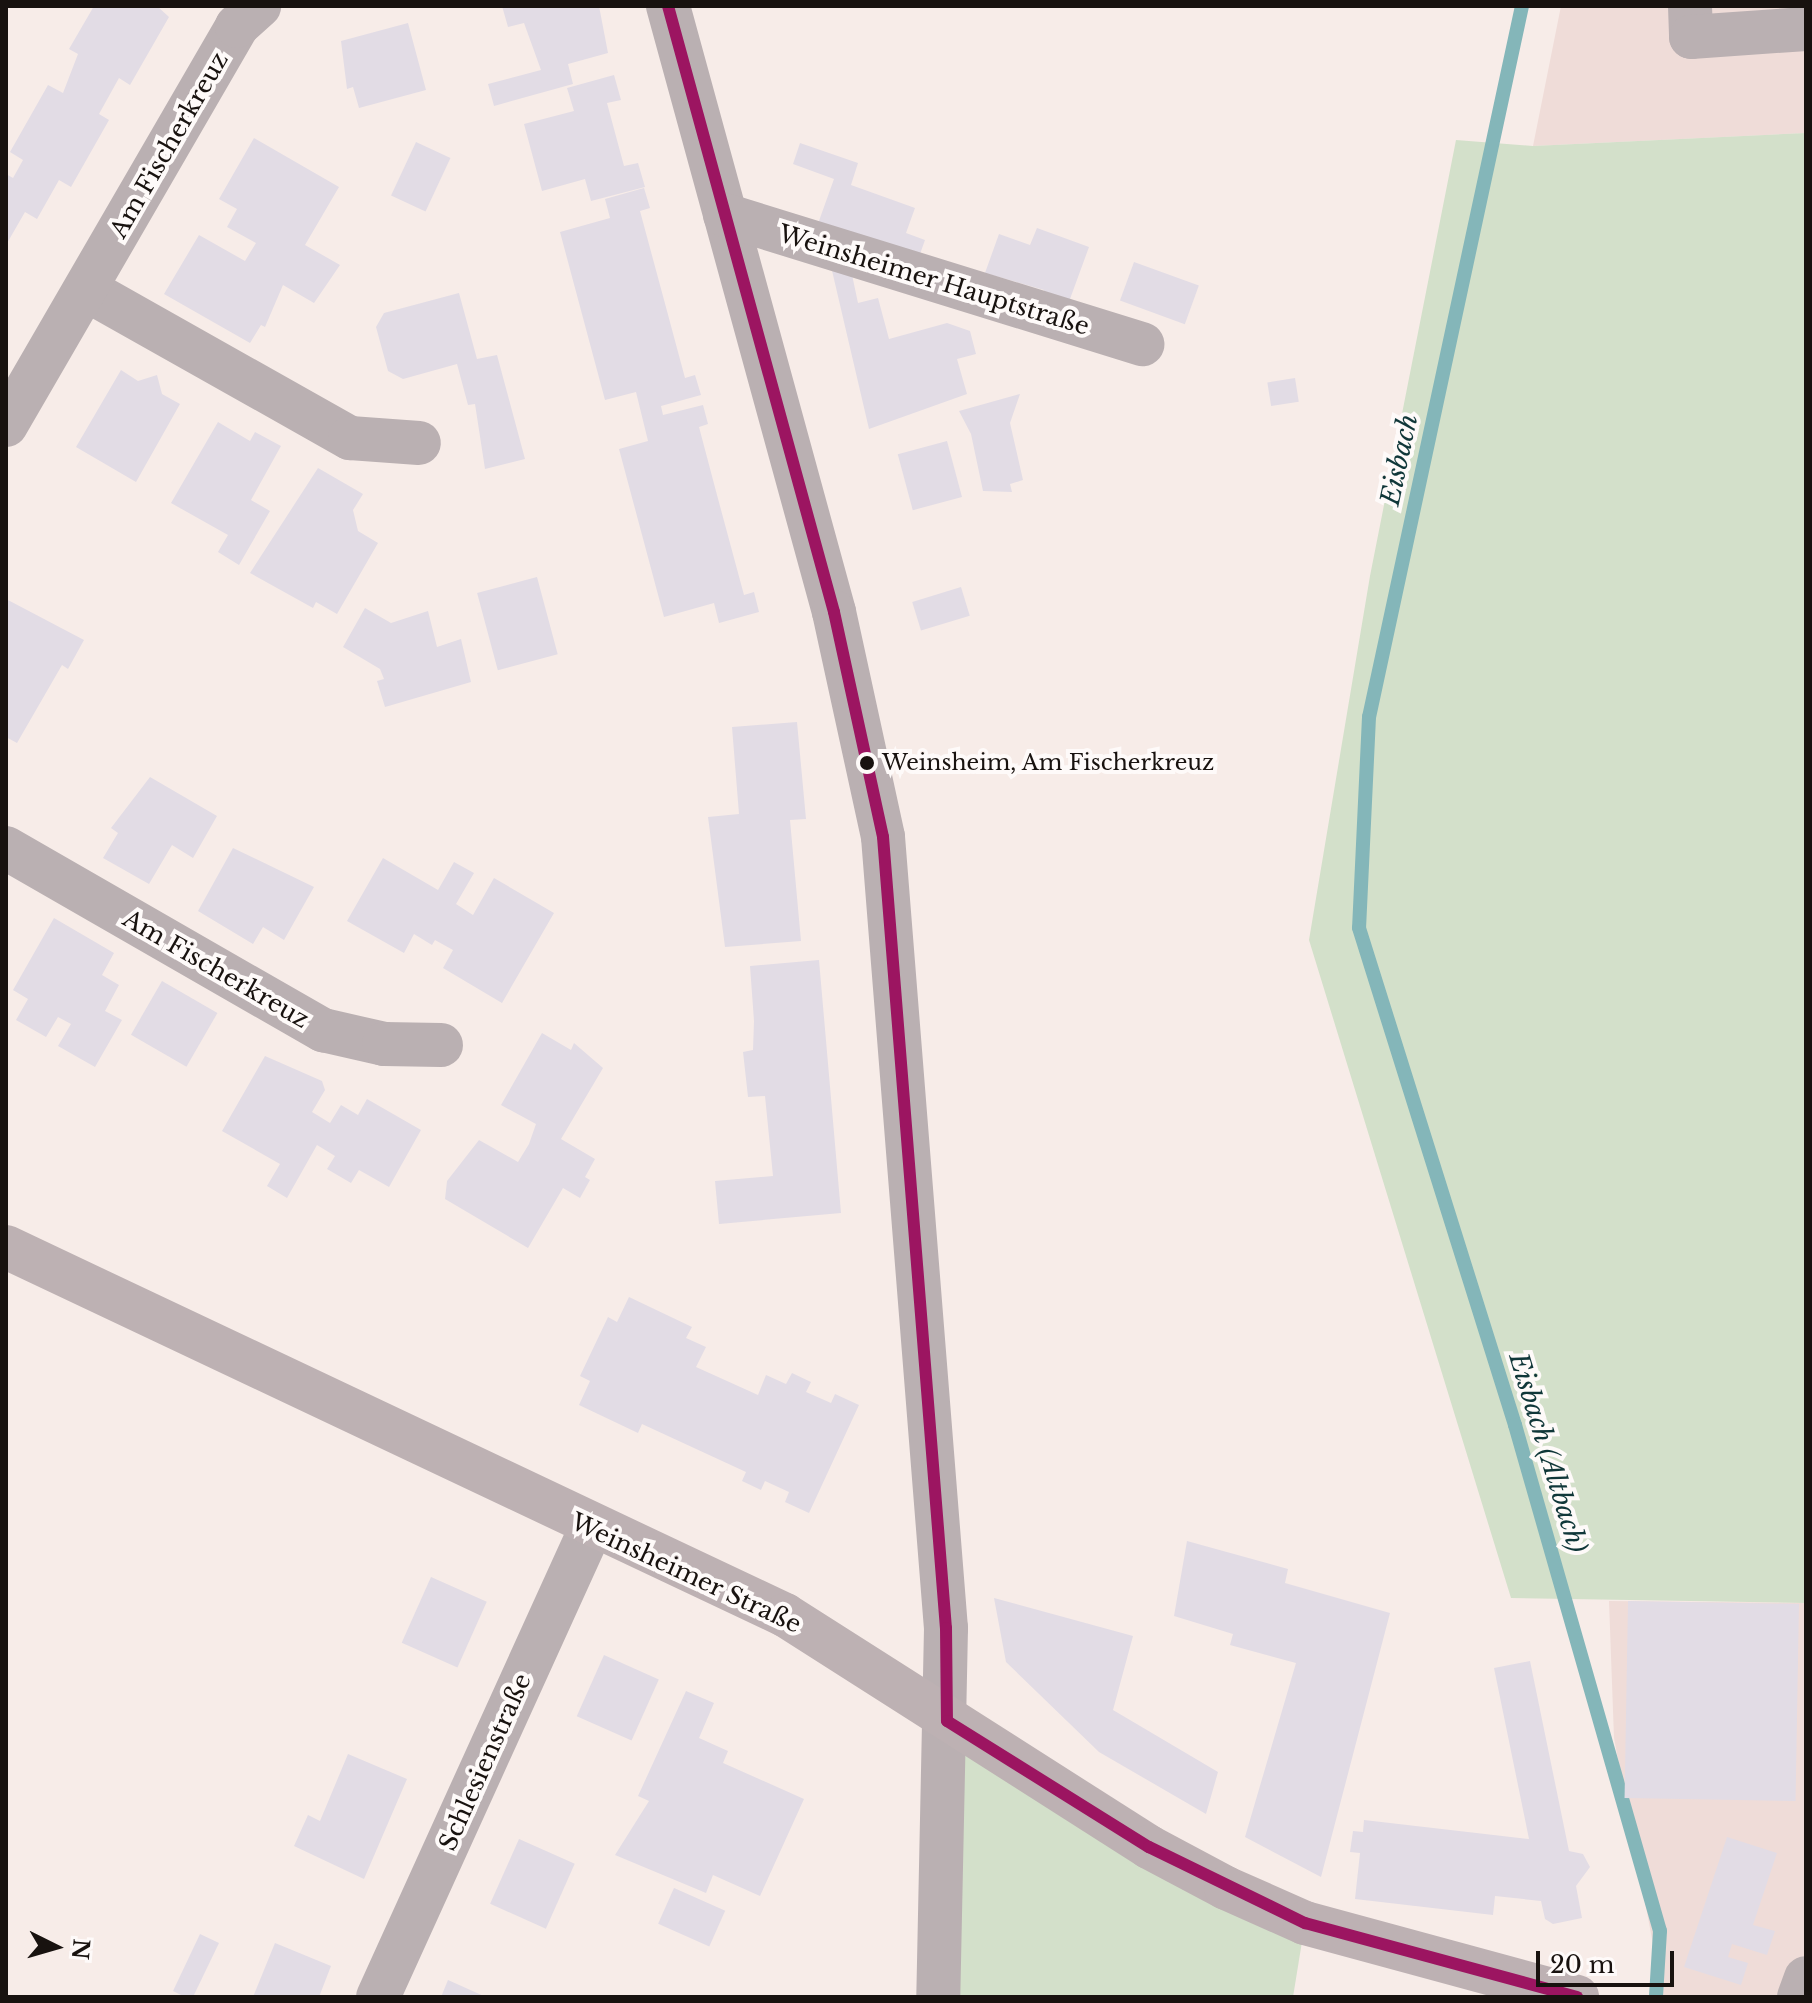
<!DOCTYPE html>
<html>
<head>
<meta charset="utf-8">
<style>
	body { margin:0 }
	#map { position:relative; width:1812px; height:2003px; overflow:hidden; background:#f7ece8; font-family:"Libre Baskerville",serif }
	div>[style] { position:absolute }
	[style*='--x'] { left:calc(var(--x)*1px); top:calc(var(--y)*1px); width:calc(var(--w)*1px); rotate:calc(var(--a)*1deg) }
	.industrial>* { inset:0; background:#efdcd8 }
	.green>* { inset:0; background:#d3e0ca }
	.stream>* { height:14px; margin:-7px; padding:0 7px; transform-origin:7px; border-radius:7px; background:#84b6b9 }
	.building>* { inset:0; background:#e2dce5; transform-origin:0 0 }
	.minor>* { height:44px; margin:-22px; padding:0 22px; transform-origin:22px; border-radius:22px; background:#bab0b2 }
	.major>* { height:44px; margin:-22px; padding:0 22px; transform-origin:22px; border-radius:22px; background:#bdb1b3 }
	.bus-1>* { height:12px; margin:-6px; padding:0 6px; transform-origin:6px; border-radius:6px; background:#9c1561 }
	.dots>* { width:22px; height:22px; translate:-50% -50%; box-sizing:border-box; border:4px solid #fefaf9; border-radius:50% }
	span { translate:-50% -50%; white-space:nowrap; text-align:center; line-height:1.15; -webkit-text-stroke:8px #fefaf9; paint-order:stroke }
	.bus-label { font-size:22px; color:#18120f }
	.left { translate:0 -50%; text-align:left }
	.street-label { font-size:24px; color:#18120f }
	.water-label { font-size:26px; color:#103739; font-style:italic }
	.frame { position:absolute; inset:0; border:8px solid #18120f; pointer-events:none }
	.north { position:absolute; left:16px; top:1907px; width:80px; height:80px; -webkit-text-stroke:6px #fefaf9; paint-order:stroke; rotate:95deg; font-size:22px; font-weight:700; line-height:32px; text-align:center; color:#18120f }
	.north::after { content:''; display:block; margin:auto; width:28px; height:36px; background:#18120f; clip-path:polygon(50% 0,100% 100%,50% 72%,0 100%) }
	.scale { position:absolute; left:1536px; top:1951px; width:138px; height:36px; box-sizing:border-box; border:4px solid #18120f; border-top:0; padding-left:10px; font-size:24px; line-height:28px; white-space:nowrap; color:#18120f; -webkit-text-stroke:6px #fefaf9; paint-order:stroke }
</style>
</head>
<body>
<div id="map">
	<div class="industrial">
		<div style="clip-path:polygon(1561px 6px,1806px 6px,1806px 133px,1533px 146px)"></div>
		<div style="clip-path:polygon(1609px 1601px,1806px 1603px,1806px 1997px,1663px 1997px,1614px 1738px)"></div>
	</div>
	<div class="green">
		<div style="clip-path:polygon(1806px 133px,1806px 1603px,1511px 1598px,1309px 940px,1370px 576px,1456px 140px,1533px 146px)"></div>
		<div style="clip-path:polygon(947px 1721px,1305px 1923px,1293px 1997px,938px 1997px)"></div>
	</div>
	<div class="stream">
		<div style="--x:1522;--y:6;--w:727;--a:102.14"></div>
		<div style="--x:1369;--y:717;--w:211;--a:92.7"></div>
		<div style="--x:1359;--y:928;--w:521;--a:72.57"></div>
		<div style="--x:1515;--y:1425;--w:526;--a:74.01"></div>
		<div style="--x:1660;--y:1931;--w:66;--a:93.5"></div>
	</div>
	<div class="building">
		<div style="clip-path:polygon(94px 6px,157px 6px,169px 17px,130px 85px,119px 78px,99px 114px,109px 120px,71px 187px,59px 180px,37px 219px,25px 212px,6px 245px,6px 174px,13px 178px,23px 160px,10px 152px,48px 85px,63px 93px,78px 54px,69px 49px)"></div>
		<div style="clip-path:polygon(502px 6px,599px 6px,608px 53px,568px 64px,573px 84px,494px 106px,488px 84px,541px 70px,524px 23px,508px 27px)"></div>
		<div style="clip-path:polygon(408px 23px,426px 90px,359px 108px,353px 87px,347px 89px,341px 41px)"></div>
		<div style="clip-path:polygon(614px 75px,621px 100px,607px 103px,624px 166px,638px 163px,645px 187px,591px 201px,585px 179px,542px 191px,524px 124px,574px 111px,567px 88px)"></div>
		<div style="clip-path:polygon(254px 138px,339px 187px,305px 245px,340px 265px,314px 303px,283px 285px,265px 327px,261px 325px,250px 343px,164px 294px,199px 235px,245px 261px,256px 243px,227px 227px,237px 209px,219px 199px)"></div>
		<div style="left:416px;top:142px;width:38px;height:59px;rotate:25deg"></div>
		<div style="clip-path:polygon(800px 143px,858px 163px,851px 185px,915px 208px,906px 233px,925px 240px,915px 268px,815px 232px,834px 179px,793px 164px)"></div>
		<div style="clip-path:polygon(644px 188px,650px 208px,640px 211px,667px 311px,685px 378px,695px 375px,701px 395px,661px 406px,663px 415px,703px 405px,708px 424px,699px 427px,717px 495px,744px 595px,754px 592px,759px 612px,719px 623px,714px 603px,664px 617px,619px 449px,648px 441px,636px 392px,605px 400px,560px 232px,610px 218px,605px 199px)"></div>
		<div style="clip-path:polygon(1037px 228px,1089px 247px,1070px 299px,1041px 299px,1044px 290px,985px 273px,999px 234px,1030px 245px)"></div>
		<div style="clip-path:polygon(830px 262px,851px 270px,858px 303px,878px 298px,889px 339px,947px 323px,970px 331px,976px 354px,957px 359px,967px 394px,869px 429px)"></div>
		<div style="left:1134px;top:262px;width:69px;height:41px;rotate:20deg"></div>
		<div style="clip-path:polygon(459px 293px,477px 359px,497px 355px,525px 459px,485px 469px,475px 404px,468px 405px,457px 364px,403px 379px,388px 371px,376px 327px,384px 313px)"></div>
		<div style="clip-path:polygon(121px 370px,138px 381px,157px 375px,162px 394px,180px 404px,136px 482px,76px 447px)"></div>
		<div style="left:1295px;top:378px;width:24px;height:28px;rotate:81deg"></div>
		<div style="clip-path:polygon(1020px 394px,1010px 423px,1023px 480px,1010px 484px,1012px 492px,983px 491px,971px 434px,959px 411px)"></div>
		<div style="clip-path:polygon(218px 422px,250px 441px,255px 432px,281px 446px,251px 500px,270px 511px,239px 565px,218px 552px,228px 535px,171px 503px)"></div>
		<div style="left:947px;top:441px;width:58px;height:51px;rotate:75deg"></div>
		<div style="clip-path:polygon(318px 468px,363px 494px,353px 510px,358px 531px,378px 543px,337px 614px,316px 602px,313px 608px,250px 573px)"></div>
		<div style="left:537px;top:577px;width:80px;height:62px;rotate:75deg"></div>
		<div style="left:961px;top:587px;width:30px;height:51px;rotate:73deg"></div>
		<div style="clip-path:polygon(6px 599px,84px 640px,68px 669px,62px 665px,17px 743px,6px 737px)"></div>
		<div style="clip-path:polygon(365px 608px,391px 623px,428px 611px,437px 647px,461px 639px,471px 682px,385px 707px,377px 681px,384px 679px,380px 669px,343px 647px)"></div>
		<div style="clip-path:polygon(797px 722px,806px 819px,790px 820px,801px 941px,725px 947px,708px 817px,739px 814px,732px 727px)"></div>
		<div style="clip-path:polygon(150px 777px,217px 816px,193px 858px,172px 845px,149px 884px,103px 858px,118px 833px,111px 828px)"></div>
		<div style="clip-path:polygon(233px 848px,314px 887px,284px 940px,263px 927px,253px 944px,198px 911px)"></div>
		<div style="clip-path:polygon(383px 858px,438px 890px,454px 862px,474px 873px,456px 904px,473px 915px,494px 878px,554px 913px,502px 1003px,443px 968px,453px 950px,435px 940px,432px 945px,414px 934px,404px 953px,347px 921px)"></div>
		<div style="clip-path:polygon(54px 918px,114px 953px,102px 975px,119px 985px,105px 1011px,122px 1020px,95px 1067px,58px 1046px,71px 1024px,58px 1017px,46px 1037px,16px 1020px,28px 999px,13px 990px)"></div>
		<div style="clip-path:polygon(819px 960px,841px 1213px,719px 1224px,715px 1181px,773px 1176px,765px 1096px,748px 1097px,743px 1052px,753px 1050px,754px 1021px,750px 966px)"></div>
		<div style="left:162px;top:981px;width:64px;height:62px;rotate:30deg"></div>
		<div style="clip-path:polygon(542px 1033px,571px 1050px,574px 1043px,603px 1068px,561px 1139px,595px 1159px,585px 1177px,590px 1180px,580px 1198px,563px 1188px,528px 1248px,445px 1199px,447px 1181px,479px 1140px,518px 1162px,529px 1144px,536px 1124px,501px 1105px)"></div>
		<div style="clip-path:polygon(265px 1056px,322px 1081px,325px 1090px,312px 1112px,330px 1123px,341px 1105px,358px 1115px,367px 1099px,421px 1130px,389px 1187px,359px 1170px,351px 1183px,327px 1169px,335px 1156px,317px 1145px,287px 1198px,267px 1186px,280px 1164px,222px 1131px)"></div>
		<div style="clip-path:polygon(629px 1297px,692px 1327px,686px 1338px,706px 1347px,696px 1367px,758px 1395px,766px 1375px,786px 1384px,792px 1373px,811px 1382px,806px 1392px,831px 1403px,835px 1394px,859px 1405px,809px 1513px,785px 1502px,789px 1492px,765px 1481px,761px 1490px,742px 1481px,746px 1472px,642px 1424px,638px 1433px,579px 1405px,590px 1381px,580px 1376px,608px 1317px,617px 1322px)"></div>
		<div style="clip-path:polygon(1187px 1541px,1288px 1569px,1285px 1583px,1390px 1613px,1321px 1877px,1245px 1837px,1296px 1663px,1230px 1645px,1233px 1634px,1174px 1616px)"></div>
		<div style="left:431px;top:1577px;width:61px;height:72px;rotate:24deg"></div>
		<div style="clip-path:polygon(994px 1598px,1133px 1636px,1113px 1710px,1218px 1772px,1206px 1814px,1099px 1752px,1006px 1662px)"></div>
		<div style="left:1628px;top:1601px;width:171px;height:197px;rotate:1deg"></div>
		<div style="left:604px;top:1655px;width:60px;height:67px;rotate:24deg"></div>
		<div style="clip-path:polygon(1530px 1661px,1569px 1851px,1583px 1854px,1590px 1867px,1576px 1886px,1582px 1918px,1553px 1924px,1545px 1919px,1541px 1901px,1495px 1896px,1493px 1915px,1355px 1899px,1360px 1853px,1350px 1852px,1353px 1831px,1363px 1832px,1364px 1820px,1529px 1839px,1494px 1668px)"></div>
		<div style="clip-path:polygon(686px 1691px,714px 1703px,699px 1738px,728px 1751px,723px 1763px,804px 1799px,760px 1896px,713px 1875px,706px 1893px,615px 1855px,649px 1801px,638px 1796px)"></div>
		<div style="clip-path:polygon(348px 1754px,407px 1779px,364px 1879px,294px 1846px,308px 1815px,320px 1821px)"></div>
		<div style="clip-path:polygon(1727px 1837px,1777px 1853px,1753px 1925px,1775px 1931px,1767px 1955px,1732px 1944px,1728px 1957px,1748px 1963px,1741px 1985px,1684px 1967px)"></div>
		<div style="left:519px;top:1839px;width:61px;height:71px;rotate:24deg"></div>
		<div style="left:674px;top:1888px;width:56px;height:39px;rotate:24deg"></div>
		<div style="clip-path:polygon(200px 1934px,219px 1943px,193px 1997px,185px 1997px,173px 1991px)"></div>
		<div style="clip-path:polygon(275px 1943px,331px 1966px,319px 1997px,253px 1997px)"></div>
		<div style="clip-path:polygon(448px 1980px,486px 1997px,441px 1997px)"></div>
	</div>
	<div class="minor">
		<div style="--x:668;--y:6;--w:628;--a:74.68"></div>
		<div style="--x:834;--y:612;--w:230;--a:77.7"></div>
		<div style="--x:883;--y:837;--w:794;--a:85.45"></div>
		<div style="--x:946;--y:1628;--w:369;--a:91.2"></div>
		<div style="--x:1690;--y:6;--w:31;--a:88"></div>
		<div style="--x:1691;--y:37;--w:115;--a:-4"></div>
		<div style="--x:725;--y:215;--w:437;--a:17.2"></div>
		<div style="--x:87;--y:290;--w:302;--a:29.4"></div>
		<div style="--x:350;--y:438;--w:69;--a:4.1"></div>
		<div style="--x:6;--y:425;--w:461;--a:-59.9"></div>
		<div style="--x:237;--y:26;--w:30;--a:-42"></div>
		<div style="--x:6;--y:848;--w:366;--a:29.9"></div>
		<div style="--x:323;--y:1030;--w:63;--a:12.9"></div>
		<div style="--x:384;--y:1044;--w:57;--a:1"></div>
		<div style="--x:378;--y:1997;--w:515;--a:-65.57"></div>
		<div style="--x:1799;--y:1997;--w:20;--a:-70"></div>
	</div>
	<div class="major">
		<div style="--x:6;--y:1247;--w:862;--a:25.29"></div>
		<div style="--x:785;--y:1615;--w:432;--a:32.5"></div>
		<div style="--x:1149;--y:1847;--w:87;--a:28"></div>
		<div style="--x:1226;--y:1888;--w:86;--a:23.9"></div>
		<div style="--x:1305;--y:1923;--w:282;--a:15.2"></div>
	</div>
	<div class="bus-1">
		<div style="--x:668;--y:6;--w:628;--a:74.68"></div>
		<div style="--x:834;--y:612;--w:230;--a:77.7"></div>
		<div style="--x:883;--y:837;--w:794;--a:85.45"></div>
		<div style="--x:946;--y:1628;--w:93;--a:89.4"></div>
		<div style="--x:947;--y:1721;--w:238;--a:32"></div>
		<div style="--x:1149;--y:1847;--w:174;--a:26"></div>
		<div style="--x:1305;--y:1923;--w:282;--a:15.2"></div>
	</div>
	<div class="dots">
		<div style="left:867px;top:763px;background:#18120f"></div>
	</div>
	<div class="bus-label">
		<span class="left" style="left:882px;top:763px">Weinsheim, Am Fischerkreuz</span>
	</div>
	<div class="street-label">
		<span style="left:169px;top:145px;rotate:-60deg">Am Fischerkreuz</span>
		<span style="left:934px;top:280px;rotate:17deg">Weinsheimer Hauptstraße</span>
		<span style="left:216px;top:969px;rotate:30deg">Am Fischerkreuz</span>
		<span style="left:686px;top:1573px;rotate:25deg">Weinsheimer Straße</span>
		<span style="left:485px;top:1762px;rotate:-66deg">Schlesienstraße</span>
	</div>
	<div class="water-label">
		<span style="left:1400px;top:460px;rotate:-78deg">Eisbach</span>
		<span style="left:1547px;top:1453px;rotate:73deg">Eisbach (Altbach)</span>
	</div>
	<div class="frame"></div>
	<div class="north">N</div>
	<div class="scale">20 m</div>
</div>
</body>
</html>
